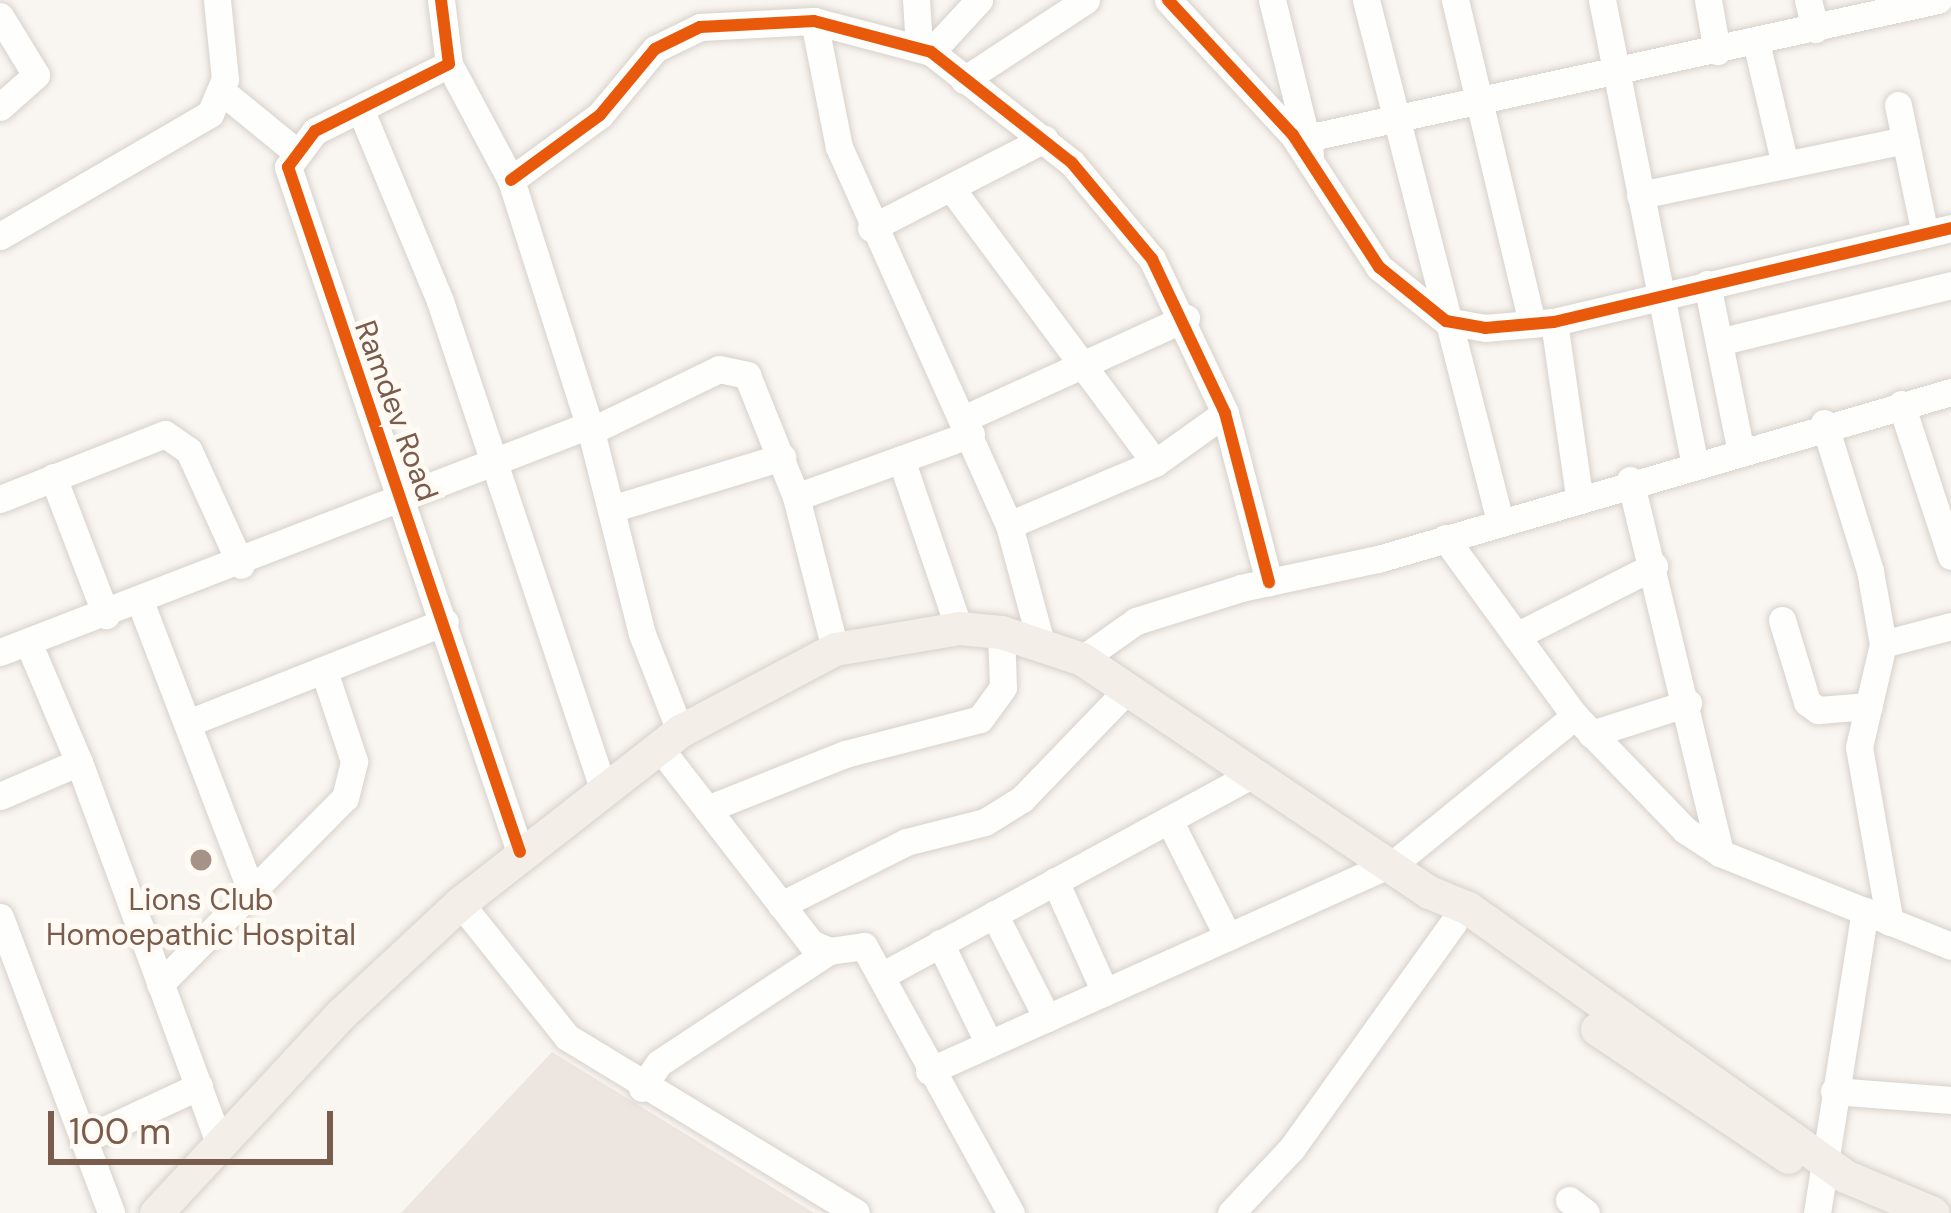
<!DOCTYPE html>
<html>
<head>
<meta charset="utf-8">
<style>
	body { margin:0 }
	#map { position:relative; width:1951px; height:1213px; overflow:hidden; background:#f9f5f0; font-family:"DM Sans",sans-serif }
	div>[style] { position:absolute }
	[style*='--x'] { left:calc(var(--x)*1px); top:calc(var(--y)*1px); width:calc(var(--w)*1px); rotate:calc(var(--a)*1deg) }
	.industrial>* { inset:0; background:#ede5e0 }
	.roads { filter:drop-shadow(0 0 3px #d7d1cb) drop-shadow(0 0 3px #d7d1cb) }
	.minor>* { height:27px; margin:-13.5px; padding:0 13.5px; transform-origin:13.5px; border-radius:13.5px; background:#fefefd }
	.major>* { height:33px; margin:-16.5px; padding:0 16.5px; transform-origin:16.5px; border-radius:16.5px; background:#f3eee8 }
	.cycleway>* { height:12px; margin:-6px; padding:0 6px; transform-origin:6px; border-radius:6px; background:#e8590c }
	.dots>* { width:33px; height:33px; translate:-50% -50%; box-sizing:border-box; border:6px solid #fffaf3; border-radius:50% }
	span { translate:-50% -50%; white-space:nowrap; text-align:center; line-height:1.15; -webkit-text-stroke:10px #fffaf3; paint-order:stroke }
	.street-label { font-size:30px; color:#7a5c4d }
	.poi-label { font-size:30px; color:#7a5c4d }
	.scale { position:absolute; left:48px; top:1111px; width:285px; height:54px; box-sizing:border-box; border:6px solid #7a5c4d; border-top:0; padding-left:15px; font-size:36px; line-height:42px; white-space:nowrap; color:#7a5c4d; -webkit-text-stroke:9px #fffaf3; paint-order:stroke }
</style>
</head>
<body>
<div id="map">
	<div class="industrial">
		<div style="clip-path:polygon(552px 1052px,814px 1213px,401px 1213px)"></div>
	</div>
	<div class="roads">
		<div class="minor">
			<div style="--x:441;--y:0;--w:64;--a:82.9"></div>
			<div style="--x:449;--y:64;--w:150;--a:153.4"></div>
			<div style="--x:315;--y:131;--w:45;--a:126.9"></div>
			<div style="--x:288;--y:167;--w:723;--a:71.29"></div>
			<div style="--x:916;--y:0;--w:47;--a:86.3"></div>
			<div style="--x:1168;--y:0;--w:184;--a:47.2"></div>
			<div style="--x:1293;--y:135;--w:158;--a:56.9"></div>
			<div style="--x:1379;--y:267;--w:86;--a:38.9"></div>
			<div style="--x:1446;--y:321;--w:40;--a:10"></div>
			<div style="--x:1485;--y:328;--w:69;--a:-5"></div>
			<div style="--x:1554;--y:322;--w:408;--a:-13.3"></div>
			<div style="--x:1272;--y:0;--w:158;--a:76.1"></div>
			<div style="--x:1366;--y:0;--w:538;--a:75.58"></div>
			<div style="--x:1455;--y:0;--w:333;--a:76.6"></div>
			<div style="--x:1602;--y:0;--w:470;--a:78.7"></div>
			<div style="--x:1708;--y:0;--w:52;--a:80"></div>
			<div style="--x:1808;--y:0;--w:30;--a:76"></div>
			<div style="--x:0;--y:16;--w:69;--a:58.6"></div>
			<div style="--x:36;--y:75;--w:48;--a:138.4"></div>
			<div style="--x:814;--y:21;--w:128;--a:78.8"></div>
			<div style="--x:839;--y:147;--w:414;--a:65.8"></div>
			<div style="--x:1009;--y:525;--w:122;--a:74.8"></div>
			<div style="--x:1756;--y:42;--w:126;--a:76.7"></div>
			<div style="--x:931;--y:52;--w:71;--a:-47.3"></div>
			<div style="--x:449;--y:64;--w:132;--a:61.9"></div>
			<div style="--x:511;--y:180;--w:263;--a:72.3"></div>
			<div style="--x:591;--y:431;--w:209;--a:75.9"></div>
			<div style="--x:642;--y:634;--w:104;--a:68.6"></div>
			<div style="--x:964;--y:80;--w:146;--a:-33.3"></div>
			<div style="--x:224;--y:93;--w:90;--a:39.2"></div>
			<div style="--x:1898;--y:105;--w:132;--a:78.2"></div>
			<div style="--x:361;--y:111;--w:206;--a:67.4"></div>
			<div style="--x:440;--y:301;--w:514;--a:71.49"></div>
			<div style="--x:1307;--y:138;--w:646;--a:-12.34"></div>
			<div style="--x:511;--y:180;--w:110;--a:-36.1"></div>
			<div style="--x:600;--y:115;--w:86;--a:-50.2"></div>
			<div style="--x:655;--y:49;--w:50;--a:-26.1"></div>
			<div style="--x:700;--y:27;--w:114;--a:-3"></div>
			<div style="--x:814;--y:21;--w:121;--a:14.8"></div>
			<div style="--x:931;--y:52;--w:179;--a:38.2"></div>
			<div style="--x:1072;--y:163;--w:125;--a:50.2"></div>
			<div style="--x:1152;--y:259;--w:170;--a:64.6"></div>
			<div style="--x:1225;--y:413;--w:175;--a:75.4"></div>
			<div style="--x:954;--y:192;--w:337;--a:53.4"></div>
			<div style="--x:1640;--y:195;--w:271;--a:-11.7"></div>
			<div style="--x:871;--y:228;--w:195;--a:-27.2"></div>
			<div style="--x:0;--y:236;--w:243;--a:-30.2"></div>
			<div style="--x:210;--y:114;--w:38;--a:-67"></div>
			<div style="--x:225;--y:79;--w:79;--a:-95.8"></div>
			<div style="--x:1707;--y:284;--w:167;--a:78.6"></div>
			<div style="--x:1554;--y:322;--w:176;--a:81.8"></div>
			<div style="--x:1719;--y:342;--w:239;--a:-13.8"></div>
			<div style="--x:1901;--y:404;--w:160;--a:71.8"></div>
			<div style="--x:963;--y:419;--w:245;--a:-24.4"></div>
			<div style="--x:1824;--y:423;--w:155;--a:72.7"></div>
			<div style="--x:1870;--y:571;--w:74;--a:79.9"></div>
			<div style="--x:1883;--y:644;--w:106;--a:103.1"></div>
			<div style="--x:1859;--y:747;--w:178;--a:80"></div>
			<div style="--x:591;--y:431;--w:142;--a:-25.8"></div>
			<div style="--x:719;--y:369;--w:29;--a:12"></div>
			<div style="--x:747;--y:375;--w:131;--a:68.1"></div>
			<div style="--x:796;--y:497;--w:157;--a:75.6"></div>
			<div style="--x:901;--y:459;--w:179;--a:71.1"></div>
			<div style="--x:53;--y:477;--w:148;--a:69"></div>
			<div style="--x:1630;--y:480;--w:384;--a:76.4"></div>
			<div style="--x:796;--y:497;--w:186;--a:-19.8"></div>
			<div style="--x:0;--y:499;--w:177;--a:-21.5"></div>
			<div style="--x:165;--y:434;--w:29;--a:35"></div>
			<div style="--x:189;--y:451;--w:125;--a:65.5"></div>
			<div style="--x:611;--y:509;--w:179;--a:-16.9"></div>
			<div style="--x:1009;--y:525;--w:159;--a:-23"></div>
			<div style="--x:1155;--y:463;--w:86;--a:-35.5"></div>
			<div style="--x:1445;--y:538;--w:220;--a:53.9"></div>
			<div style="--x:1575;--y:716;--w:158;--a:46"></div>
			<div style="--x:1685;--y:830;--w:42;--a:33.3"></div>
			<div style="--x:1720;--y:853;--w:249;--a:21.9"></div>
			<div style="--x:141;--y:604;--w:307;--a:69"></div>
			<div style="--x:1782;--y:620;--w:86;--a:73"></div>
			<div style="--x:1807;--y:702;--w:14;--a:36"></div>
			<div style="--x:1818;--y:710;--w:51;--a:-4.5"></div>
			<div style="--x:1516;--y:636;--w:155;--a:-26.9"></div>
			<div style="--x:28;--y:642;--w:130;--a:67"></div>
			<div style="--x:1883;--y:644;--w:70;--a:-14.8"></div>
			<div style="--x:0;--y:652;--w:631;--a:-21.08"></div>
			<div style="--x:1082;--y:659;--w:66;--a:-35.1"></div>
			<div style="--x:1136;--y:621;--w:110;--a:-17.4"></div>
			<div style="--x:1241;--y:588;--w:140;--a:-12"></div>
			<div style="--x:1378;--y:559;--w:597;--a:-16.25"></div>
			<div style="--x:188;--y:723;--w:276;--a:-21.5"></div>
			<div style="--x:1591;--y:734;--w:102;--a:-17.7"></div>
			<div style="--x:659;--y:747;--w:248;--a:52.2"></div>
			<div style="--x:811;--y:943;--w:20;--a:24"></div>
			<div style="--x:829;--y:951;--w:35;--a:-8"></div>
			<div style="--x:864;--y:946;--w:305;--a:61.2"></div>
			<div style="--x:0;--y:796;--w:86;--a:-23.3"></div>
			<div style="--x:79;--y:762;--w:409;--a:69.8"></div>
			<div style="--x:707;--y:809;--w:149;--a:-21.7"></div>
			<div style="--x:845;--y:754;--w:139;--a:-14.5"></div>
			<div style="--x:980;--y:719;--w:39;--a:-54"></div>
			<div style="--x:1003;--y:687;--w:55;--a:-92.1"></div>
			<div style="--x:1169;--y:820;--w:131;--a:63.2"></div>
			<div style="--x:1055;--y:881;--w:122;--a:65.8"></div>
			<div style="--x:460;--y:903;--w:171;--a:51.4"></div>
			<div style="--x:567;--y:1037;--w:338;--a:31.3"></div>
			<div style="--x:781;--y:905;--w:140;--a:-26.7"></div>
			<div style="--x:906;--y:842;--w:81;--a:-14.2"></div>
			<div style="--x:985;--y:822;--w:44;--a:-31.9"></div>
			<div style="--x:1022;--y:799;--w:153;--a:-46.1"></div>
			<div style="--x:994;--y:914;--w:117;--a:63"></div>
			<div style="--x:0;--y:917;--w:316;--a:69.4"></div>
			<div style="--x:940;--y:943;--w:112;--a:64.1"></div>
			<div style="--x:881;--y:976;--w:423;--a:-28.5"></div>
			<div style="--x:160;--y:984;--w:262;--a:-45.2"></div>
			<div style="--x:345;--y:798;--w:38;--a:-76"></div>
			<div style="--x:354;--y:761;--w:92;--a:-108.4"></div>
			<div style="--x:929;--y:1071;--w:513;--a:-24.17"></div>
			<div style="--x:1397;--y:861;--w:230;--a:-39.2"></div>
			<div style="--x:642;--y:1088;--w:30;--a:-56"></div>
			<div style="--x:659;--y:1063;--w:204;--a:-33.4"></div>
			<div style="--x:1834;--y:1091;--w:117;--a:4.4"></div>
			<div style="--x:83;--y:1140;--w:128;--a:-25"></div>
			<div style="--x:1569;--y:1200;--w:21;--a:37"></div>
			<div style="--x:1231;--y:1213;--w:89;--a:-46.8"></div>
			<div style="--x:1292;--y:1148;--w:277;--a:-54.4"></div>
			<div style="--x:1817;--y:1213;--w:306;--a:-81"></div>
		</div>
		<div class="major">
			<div style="--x:1597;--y:1029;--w:230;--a:33.8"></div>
			<div style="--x:156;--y:1213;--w:272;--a:-47.1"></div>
			<div style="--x:341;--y:1014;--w:163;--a:-43"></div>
			<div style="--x:460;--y:903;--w:279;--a:-38"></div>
			<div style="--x:680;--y:731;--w:175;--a:-27.9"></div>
			<div style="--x:835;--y:649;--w:126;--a:-9.6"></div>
			<div style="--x:959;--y:628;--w:42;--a:5.4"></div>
			<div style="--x:1001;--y:632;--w:85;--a:18.4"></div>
			<div style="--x:1082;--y:659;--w:418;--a:33.9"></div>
			<div style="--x:1429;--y:892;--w:42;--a:22.3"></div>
			<div style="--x:1468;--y:908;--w:463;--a:35.4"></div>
			<div style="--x:1845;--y:1176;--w:95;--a:22.8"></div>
		</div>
	</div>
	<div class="cycleway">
		<div style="--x:441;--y:0;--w:64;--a:82.9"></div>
		<div style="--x:449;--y:64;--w:150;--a:153.4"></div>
		<div style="--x:315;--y:131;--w:45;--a:126.9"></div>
		<div style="--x:288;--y:167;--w:723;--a:71.29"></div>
		<div style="--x:1168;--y:0;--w:184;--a:47.2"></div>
		<div style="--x:1293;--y:135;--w:158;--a:56.9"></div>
		<div style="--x:1379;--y:267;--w:86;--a:38.9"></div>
		<div style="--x:1446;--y:321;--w:40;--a:10"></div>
		<div style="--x:1485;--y:328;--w:69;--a:-5"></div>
		<div style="--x:1554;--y:322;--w:408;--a:-13.3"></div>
		<div style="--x:511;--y:180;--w:110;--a:-36.1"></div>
		<div style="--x:600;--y:115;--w:86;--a:-50.2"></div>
		<div style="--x:655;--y:49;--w:50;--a:-26.1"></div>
		<div style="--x:700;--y:27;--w:114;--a:-3"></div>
		<div style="--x:814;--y:21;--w:121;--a:14.8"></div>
		<div style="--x:931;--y:52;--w:179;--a:38.2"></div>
		<div style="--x:1072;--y:163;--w:125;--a:50.2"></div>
		<div style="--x:1152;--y:259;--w:170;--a:64.6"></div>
		<div style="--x:1225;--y:413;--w:175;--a:75.4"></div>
	</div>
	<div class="dots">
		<div style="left:201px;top:860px;background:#a69286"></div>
	</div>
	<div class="street-label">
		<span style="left:396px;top:411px;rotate:70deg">Ramdev Road</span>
	</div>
	<div class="poi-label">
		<span style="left:201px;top:917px">Lions Club<br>Homoepathic Hospital</span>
	</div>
	<div class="scale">100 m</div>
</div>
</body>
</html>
